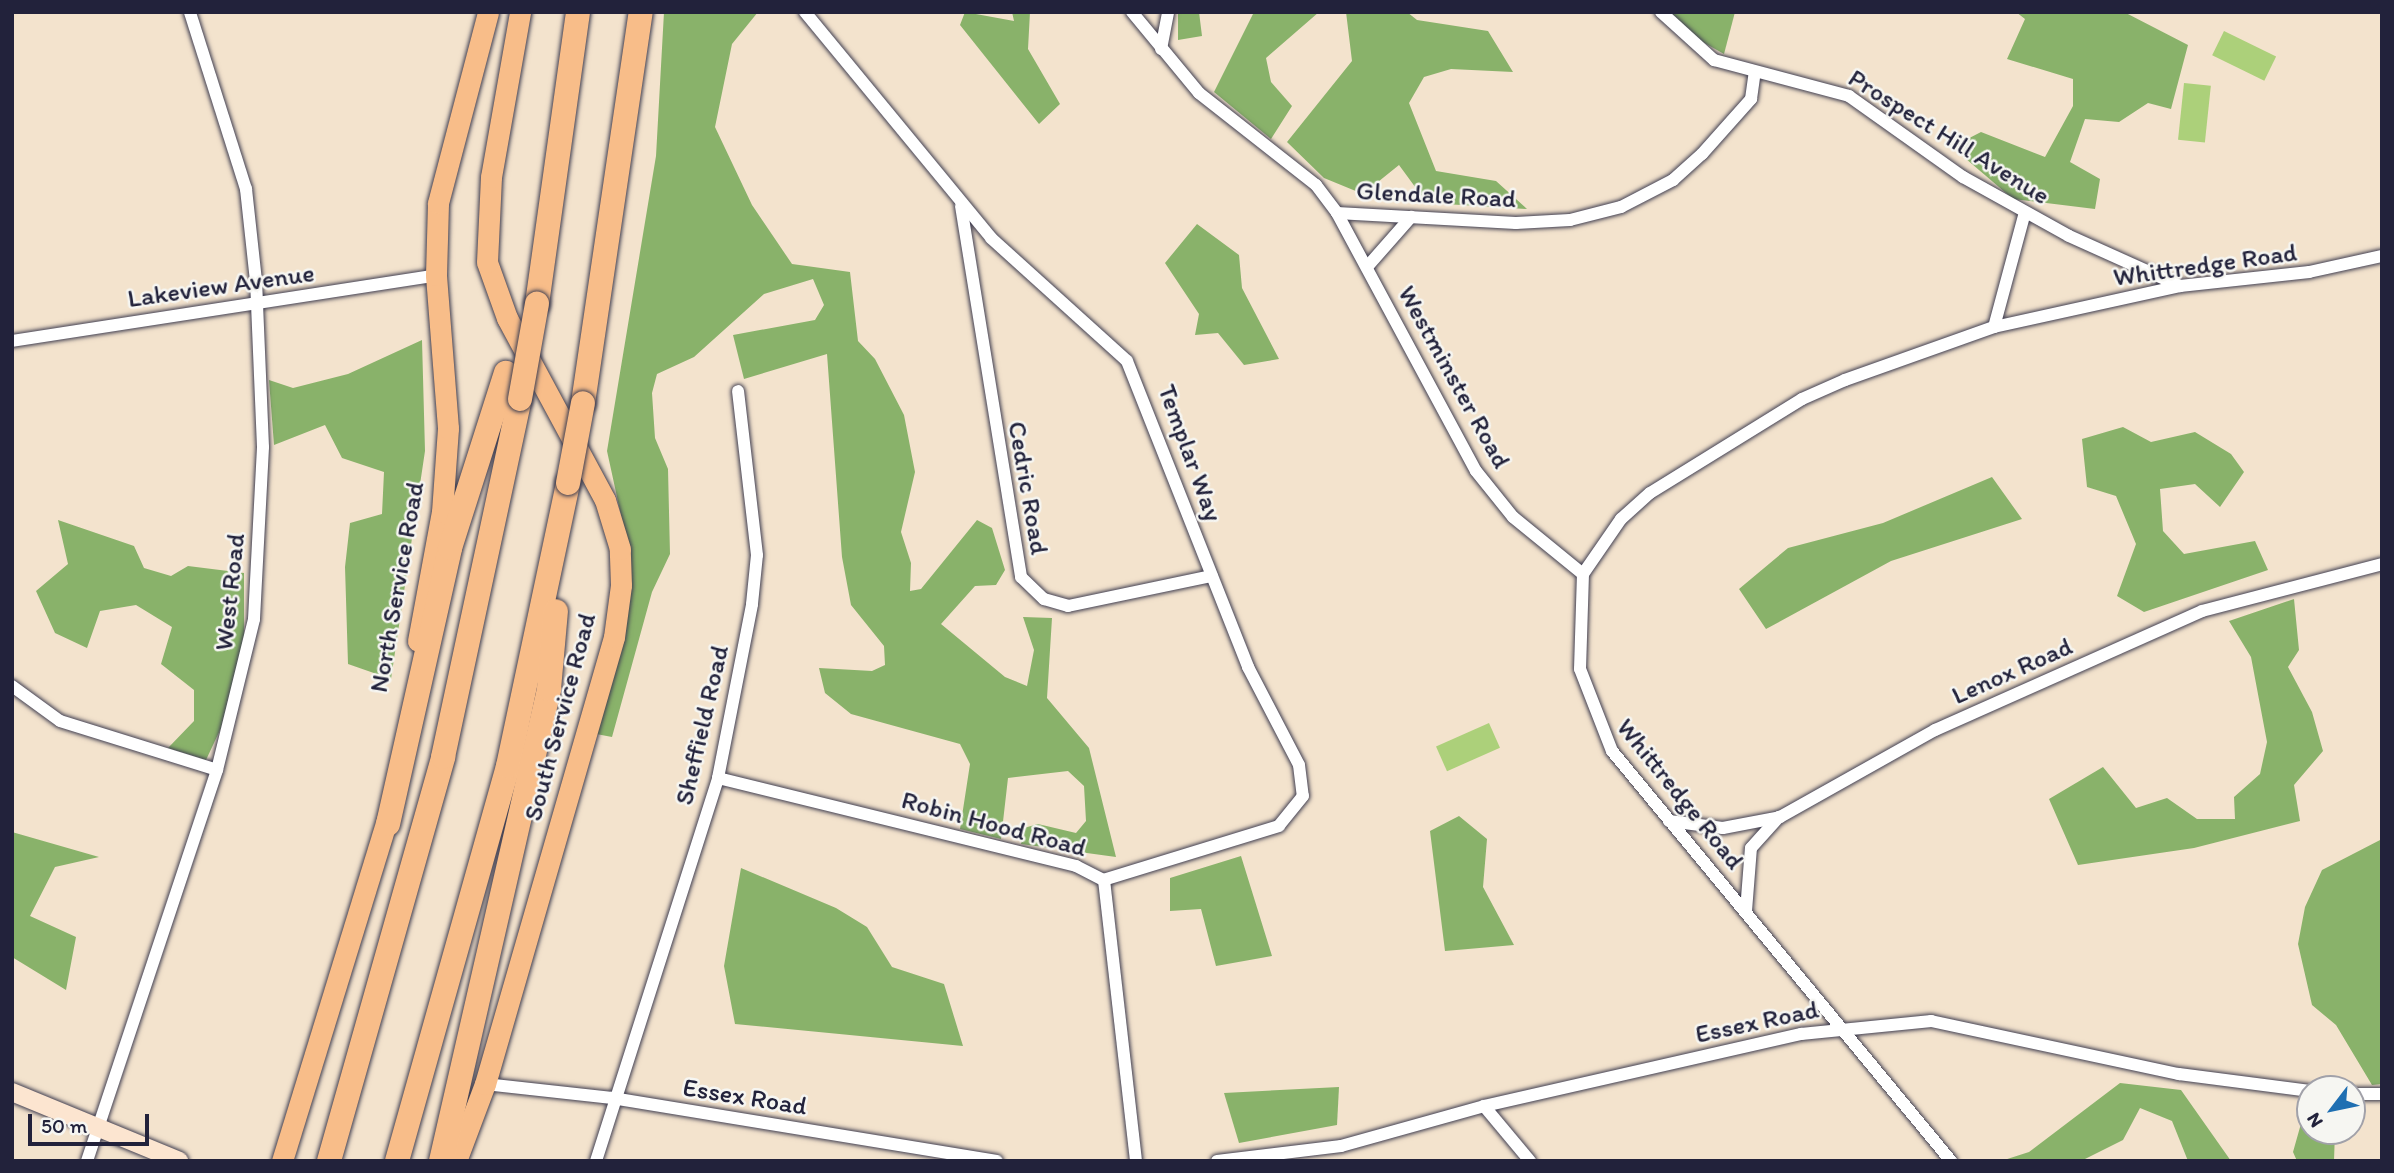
<!DOCTYPE html>
<html>
<head>
<meta charset="utf-8">
<style>
	body { margin:0 }
	#map { position:relative; width:2394px; height:1173px; overflow:hidden; background:#f3e3cd; font-family:Itim,sans-serif }
	div>[style] { position:absolute }
	[style*='--x'] { left:calc(var(--x)*1px); top:calc(var(--y)*1px); width:calc(var(--w)*1px); rotate:calc(var(--a)*1deg) }
	.green>* { inset:0; background:#acd07a; transform-origin:0 0 }
	.forest>* { inset:0; background:#89b26a }
	.roads { filter:drop-shadow(0 0 2px #413f51) drop-shadow(0 0 2px #413f51) }
	.street>* { height:12px; margin:-6px; padding:0 6px; transform-origin:6px; border-radius:6px; background:#fff }
	.secondary>* { height:18px; margin:-9px; padding:0 9px; transform-origin:9px; border-radius:9px; background:#fce5d0 }
	.primary>* { height:21px; margin:-10.5px; padding:0 10.5px; transform-origin:10.5px; border-radius:10.5px; background:#f8bd89 }
	.highway>* { height:24px; margin:-12px; padding:0 12px; transform-origin:12px; border-radius:12px; background:#f8bd89 }
	.bridges { filter:drop-shadow(0 0 2px #413f51) drop-shadow(0 0 2px #413f51) }
	.highway-bridge>* { height:24px; margin:-12px; padding:0 12px; transform-origin:12px; border-radius:12px; background:#f8bd89 }
	span { translate:-50% -50%; white-space:nowrap; text-align:center; line-height:1.15; -webkit-text-stroke:5px #f6f6f2; paint-order:stroke }
	.street-label { font-size:26px; color:#22223b }
	.frame { position:absolute; inset:0; border:14px solid #22223b; pointer-events:none }
	.north { position:absolute; left:2296px; top:1075px; width:70px; height:70px; box-sizing:border-box; background:#f6f6f2; border:2px solid #a1a1a9; border-radius:50%; rotate:238deg; font-size:19px; font-weight:700; line-height:28px; text-align:center; color:#22223b }
	.north::after { content:''; display:block; margin:auto; width:24px; height:32px; background:#1f6fb2; clip-path:polygon(50% 0,100% 100%,50% 72%,0 100%) }
	.scale { position:absolute; left:28px; top:1114px; width:121px; height:32px; box-sizing:border-box; border:4px solid #22223b; border-top:0; padding-left:9px; font-size:21px; line-height:24px; white-space:nowrap; color:#22223b; -webkit-text-stroke:5px #f6f6f2; paint-order:stroke }
</style>
</head>
<body>
<div id="map">
	<div class="green">
		<div style="left:2224px;top:31px;width:58px;height:27px;rotate:26deg"></div>
		<div style="left:2184px;top:83px;width:27px;height:57px;rotate:6deg"></div>
		<div style="left:1489px;top:723px;width:27px;height:58px;rotate:66deg"></div>
	</div>
	<div class="forest">
		<div style="clip-path:polygon(664px 12px,758px 12px,732px 44px,715px 127px,752px 205px,792px 264px,850px 272px,858px 341px,875px 359px,904px 415px,915px 472px,901px 532px,911px 563px,910px 591px,921px 589px,977px 520px,992px 528px,1005px 570px,996px 585px,975px 586px,941px 624px,1005px 677px,1027px 686px,1034px 650px,1023px 617px,1052px 618px,1047px 698px,1089px 748px,1116px 857px,1021px 844px,1024px 828px,1038px 824px,1076px 833px,1086px 821px,1084px 786px,1068px 771px,1008px 778px,1001px 839px,960px 829px,970px 764px,960px 744px,851px 714px,825px 693px,819px 668px,872px 671px,885px 665px,884px 646px,851px 605px,842px 557px,827px 354px,744px 379px,733px 335px,815px 320px,824px 305px,813px 279px,764px 294px,694px 357px,657px 374px,652px 393px,655px 438px,668px 469px,670px 554px,652px 592px,612px 737px,591px 733px,624px 529px,607px 451px,656px 156px)"></div>
		<div style="clip-path:polygon(965px 12px,1014px 21px,1012px 12px,1030px 12px,1028px 49px,1060px 104px,1039px 124px,960px 25px)"></div>
		<div style="clip-path:polygon(1178px 12px,1199px 12px,1202px 36px,1178px 40px)"></div>
		<div style="clip-path:polygon(1254px 12px,1319px 12px,1266px 58px,1271px 82px,1292px 106px,1271px 139px,1214px 92px)"></div>
		<div style="clip-path:polygon(1346px 12px,1407px 12px,1417px 20px,1488px 31px,1513px 72px,1451px 69px,1424px 77px,1409px 103px,1436px 171px,1496px 181px,1527px 209px,1445px 204px,1421px 195px,1399px 165px,1363px 194px,1324px 178px,1287px 142px,1352px 61px)"></div>
		<div style="clip-path:polygon(1668px 12px,1735px 12px,1724px 54px,1676px 27px)"></div>
		<div style="clip-path:polygon(2016px 12px,2124px 12px,2188px 45px,2171px 109px,2148px 103px,2119px 122px,2085px 119px,2070px 162px,2100px 179px,2095px 209px,2013px 199px,1952px 147px,1981px 132px,2045px 157px,2073px 106px,2073px 79px,2007px 59px,2025px 19px)"></div>
		<div style="clip-path:polygon(1197px 224px,1239px 255px,1242px 288px,1279px 359px,1244px 365px,1218px 333px,1195px 335px,1199px 314px,1165px 263px)"></div>
		<div style="clip-path:polygon(422px 340px,425px 451px,391px 679px,348px 664px,345px 567px,350px 523px,382px 514px,384px 472px,342px 458px,325px 425px,274px 445px,269px 380px,293px 388px,348px 374px)"></div>
		<div style="clip-path:polygon(2123px 427px,2151px 442px,2195px 432px,2231px 454px,2244px 472px,2220px 507px,2195px 484px,2160px 489px,2163px 531px,2184px 554px,2255px 541px,2268px 570px,2144px 612px,2117px 596px,2136px 544px,2116px 496px,2087px 487px,2082px 439px)"></div>
		<div style="clip-path:polygon(1992px 477px,2022px 519px,1891px 561px,1766px 629px,1739px 589px,1788px 548px,1883px 523px)"></div>
		<div style="clip-path:polygon(58px 520px,134px 546px,144px 568px,171px 576px,188px 566px,244px 573px,244px 638px,221px 728px,206px 760px,168px 748px,194px 721px,194px 690px,161px 664px,172px 627px,136px 605px,100px 611px,87px 648px,55px 633px,36px 591px,68px 564px)"></div>
		<div style="clip-path:polygon(2294px 599px,2299px 650px,2288px 667px,2312px 712px,2323px 751px,2294px 785px,2300px 821px,2194px 848px,2078px 865px,2049px 799px,2103px 767px,2136px 808px,2167px 798px,2197px 819px,2235px 819px,2234px 797px,2260px 774px,2267px 742px,2251px 657px,2229px 621px)"></div>
		<div style="clip-path:polygon(1459px 816px,1487px 839px,1483px 887px,1514px 945px,1445px 951px,1430px 831px)"></div>
		<div style="clip-path:polygon(12px 832px,99px 857px,55px 867px,30px 916px,76px 937px,66px 990px,12px 957px)"></div>
		<div style="clip-path:polygon(2382px 839px,2382px 1084px,2372px 1085px,2336px 1025px,2312px 1005px,2298px 944px,2305px 907px,2322px 870px)"></div>
		<div style="clip-path:polygon(1241px 856px,1272px 956px,1216px 966px,1201px 909px,1170px 911px,1170px 878px)"></div>
		<div style="clip-path:polygon(741px 868px,836px 908px,867px 927px,892px 967px,944px 984px,963px 1046px,735px 1024px,724px 966px)"></div>
		<div style="clip-path:polygon(2120px 1083px,2181px 1090px,2231px 1161px,2188px 1161px,2172px 1121px,2140px 1108px,2123px 1140px,2081px 1161px,2001px 1161px,2029px 1152px)"></div>
		<div style="clip-path:polygon(1339px 1087px,1337px 1125px,1239px 1143px,1224px 1093px)"></div>
		<div style="clip-path:polygon(2304px 1113px,2310px 1114px,2310px 1131px,2335px 1131px,2334px 1161px,2297px 1161px,2293px 1152px)"></div>
	</div>
	<div class="roads">
		<div class="street">
			<div style="--x:805;--y:12;--w:293;--a:50.5"></div>
			<div style="--x:991;--y:238;--w:183;--a:42.1"></div>
			<div style="--x:1127;--y:361;--w:329;--a:68.4"></div>
			<div style="--x:1248;--y:667;--w:110;--a:62.5"></div>
			<div style="--x:1299;--y:765;--w:31;--a:83"></div>
			<div style="--x:1303;--y:796;--w:38;--a:129"></div>
			<div style="--x:1279;--y:826;--w:183;--a:162.9"></div>
			<div style="--x:1132;--y:12;--w:105;--a:50.4"></div>
			<div style="--x:1199;--y:93;--w:149;--a:38.2"></div>
			<div style="--x:1316;--y:185;--w:35;--a:53"></div>
			<div style="--x:1337;--y:213;--w:179;--a:3.2"></div>
			<div style="--x:1516;--y:223;--w:54;--a:-3.2"></div>
			<div style="--x:1570;--y:220;--w:53;--a:-14.3"></div>
			<div style="--x:1621;--y:207;--w:59;--a:-27.4"></div>
			<div style="--x:1673;--y:180;--w:39;--a:-42"></div>
			<div style="--x:1702;--y:154;--w:74;--a:-48.3"></div>
			<div style="--x:1751;--y:99;--w:27;--a:-82"></div>
			<div style="--x:1661;--y:12;--w:72;--a:42.2"></div>
			<div style="--x:1714;--y:60;--w:140;--a:14.9"></div>
			<div style="--x:1849;--y:96;--w:140;--a:35.4"></div>
			<div style="--x:1963;--y:177;--w:121;--a:29.1"></div>
			<div style="--x:2069;--y:236;--w:122;--a:24.2"></div>
			<div style="--x:1161;--y:49;--w:38;--a:-79"></div>
			<div style="--x:961;--y:206;--w:376;--a:80.8"></div>
			<div style="--x:1021;--y:577;--w:32;--a:44"></div>
			<div style="--x:1044;--y:599;--w:25;--a:16"></div>
			<div style="--x:1068;--y:606;--w:147;--a:-11.8"></div>
			<div style="--x:1337;--y:213;--w:293;--a:61.7"></div>
			<div style="--x:1476;--y:471;--w:59;--a:51.2"></div>
			<div style="--x:1513;--y:517;--w:90;--a:39.2"></div>
			<div style="--x:1367;--y:267;--w:67;--a:-48.7"></div>
			<div style="--x:1994;--y:327;--w:119;--a:-74.9"></div>
			<div style="--x:12;--y:341;--w:429;--a:-8.8"></div>
			<div style="--x:12;--y:686;--w:59;--a:36.1"></div>
			<div style="--x:60;--y:721;--w:164;--a:17.3"></div>
			<div style="--x:718;--y:778;--w:369;--a:13.8"></div>
			<div style="--x:1076;--y:866;--w:31;--a:27"></div>
			<div style="--x:1104;--y:880;--w:283;--a:83.5"></div>
			<div style="--x:1669;--y:821;--w:54;--a:7.4"></div>
			<div style="--x:1723;--y:828;--w:58;--a:-10.9"></div>
			<div style="--x:1780;--y:817;--w:178;--a:-29.3"></div>
			<div style="--x:1935;--y:730;--w:292;--a:-24"></div>
			<div style="--x:2202;--y:611;--w:186;--a:-14.6"></div>
			<div style="--x:1746;--y:911;--w:63;--a:-85.5"></div>
			<div style="--x:1751;--y:848;--w:42;--a:-47.9"></div>
			<div style="--x:485;--y:1084;--w:128;--a:6.3"></div>
			<div style="--x:612;--y:1098;--w:390;--a:9.3"></div>
			<div style="--x:2352;--y:1094;--w:30;--a:0"></div>
			<div style="--x:1484;--y:1106;--w:72;--a:50.1"></div>
			<div style="--x:87;--y:1161;--w:412;--a:-71.6"></div>
			<div style="--x:217;--y:770;--w:155;--a:-76.2"></div>
			<div style="--x:254;--y:619;--w:172;--a:-87"></div>
			<div style="--x:263;--y:447;--w:166;--a:-92.4"></div>
			<div style="--x:256;--y:281;--w:93;--a:-96.2"></div>
			<div style="--x:246;--y:189;--w:186;--a:-107.6"></div>
			<div style="--x:596;--y:1161;--w:402;--a:-72.3"></div>
			<div style="--x:718;--y:778;--w:177;--a:-78.9"></div>
			<div style="--x:752;--y:604;--w:49;--a:-84.2"></div>
			<div style="--x:757;--y:555;--w:165;--a:-96.6"></div>
			<div style="--x:1217;--y:1161;--w:125;--a:-6.9"></div>
			<div style="--x:1341;--y:1146;--w:148;--a:-15.6"></div>
			<div style="--x:1484;--y:1106;--w:325;--a:-12.8"></div>
			<div style="--x:1801;--y:1034;--w:131;--a:-5.7"></div>
			<div style="--x:1931;--y:1021;--w:254;--a:12.1"></div>
			<div style="--x:2179;--y:1074;--w:132;--a:7.4"></div>
			<div style="--x:1951;--y:1161;--w:532;--a:-129.58"></div>
			<div style="--x:1612;--y:751;--w:88;--a:-111.3"></div>
			<div style="--x:1580;--y:669;--w:95;--a:-88.2"></div>
			<div style="--x:1583;--y:574;--w:67;--a:-55.4"></div>
			<div style="--x:1621;--y:519;--w:39;--a:-42"></div>
			<div style="--x:1650;--y:493;--w:179;--a:-31.7"></div>
			<div style="--x:1802;--y:399;--w:47;--a:-23.8"></div>
			<div style="--x:1845;--y:380;--w:158;--a:-19.6"></div>
			<div style="--x:1994;--y:327;--w:190;--a:-12.4"></div>
			<div style="--x:2180;--y:286;--w:130;--a:-6.2"></div>
			<div style="--x:2309;--y:272;--w:75;--a:-12.4"></div>
		</div>
		<div class="secondary">
			<div style="--x:12;--y:1092;--w:181;--a:22.4"></div>
		</div>
		<div class="primary">
			<div style="--x:418;--y:641;--w:131;--a:-79.5"></div>
			<div style="--x:442;--y:512;--w:84;--a:-85.9"></div>
			<div style="--x:448;--y:428;--w:153;--a:-94.5"></div>
			<div style="--x:436;--y:275;--w:72;--a:-88.4"></div>
			<div style="--x:438;--y:203;--w:197;--a:-75.3"></div>
			<div style="--x:282;--y:1161;--w:370;--a:-72.9"></div>
			<div style="--x:456;--y:1161;--w:82;--a:-69.4"></div>
			<div style="--x:485;--y:1084;--w:465;--a:-73.9"></div>
			<div style="--x:614;--y:637;--w:52;--a:-82.3"></div>
			<div style="--x:621;--y:585;--w:36;--a:-92"></div>
			<div style="--x:620;--y:549;--w:51;--a:-107"></div>
			<div style="--x:605;--y:500;--w:207;--a:-118.3"></div>
			<div style="--x:507;--y:318;--w:59;--a:-109.7"></div>
			<div style="--x:487;--y:262;--w:85;--a:-87.3"></div>
			<div style="--x:491;--y:177;--w:168;--a:-80"></div>
		</div>
		<div class="highway">
			<div style="--x:537;--y:304;--w:295;--a:-82"></div>
			<div style="--x:583;--y:403;--w:395;--a:-81.6"></div>
			<div style="--x:388;--y:824;--w:283;--a:-77.3"></div>
			<div style="--x:450;--y:548;--w:184;--a:-72.3"></div>
			<div style="--x:329;--y:1161;--w:420;--a:-74.2"></div>
			<div style="--x:443;--y:757;--w:366;--a:-77.9"></div>
			<div style="--x:397;--y:1161;--w:410;--a:-74.3"></div>
			<div style="--x:508;--y:766;--w:289;--a:-78"></div>
			<div style="--x:441;--y:1161;--w:484;--a:-77.1"></div>
			<div style="--x:549;--y:689;--w:78;--a:-84.9"></div>
		</div>
	</div>
	<div class="bridges">
		<div class="highway-bridge">
			<div style="--x:520;--y:399;--w:97;--a:-79.9"></div>
			<div style="--x:568;--y:483;--w:81;--a:-79.4"></div>
		</div>
	</div>
	<div class="street-label">
		<span style="left:1949px;top:137px;rotate:32deg">Prospect Hill Avenue</span>
		<span style="left:1436px;top:195px;rotate:3deg">Glendale Road</span>
		<span style="left:2205px;top:265px;rotate:-8deg">Whittredge Road</span>
		<span style="left:221px;top:286px;rotate:-8deg">Lakeview Avenue</span>
		<span style="left:1454px;top:377px;rotate:61deg">Westminster Road</span>
		<span style="left:1190px;top:453px;rotate:70deg">Templar Way</span>
		<span style="left:1028px;top:488px;rotate:80deg">Cedric Road</span>
		<span style="left:397px;top:587px;rotate:-80deg">North Service Road</span>
		<span style="left:230px;top:592px;rotate:-84deg">West Road</span>
		<span style="left:2012px;top:671px;rotate:-24deg">Lenox Road</span>
		<span style="left:560px;top:717px;rotate:-75deg">South Service Road</span>
		<span style="left:702px;top:725px;rotate:-77deg">Sheffield Road</span>
		<span style="left:1680px;top:794px;rotate:51deg">Whittredge Road</span>
		<span style="left:994px;top:824px;rotate:15deg">Robin Hood Road</span>
		<span style="left:1757px;top:1022px;rotate:-12deg">Essex Road</span>
		<span style="left:745px;top:1097px;rotate:9deg">Essex Road</span>
	</div>
	<div class="frame"></div>
	<div class="north">N</div>
	<div class="scale">50 m</div>
</div>
</body>
</html>
